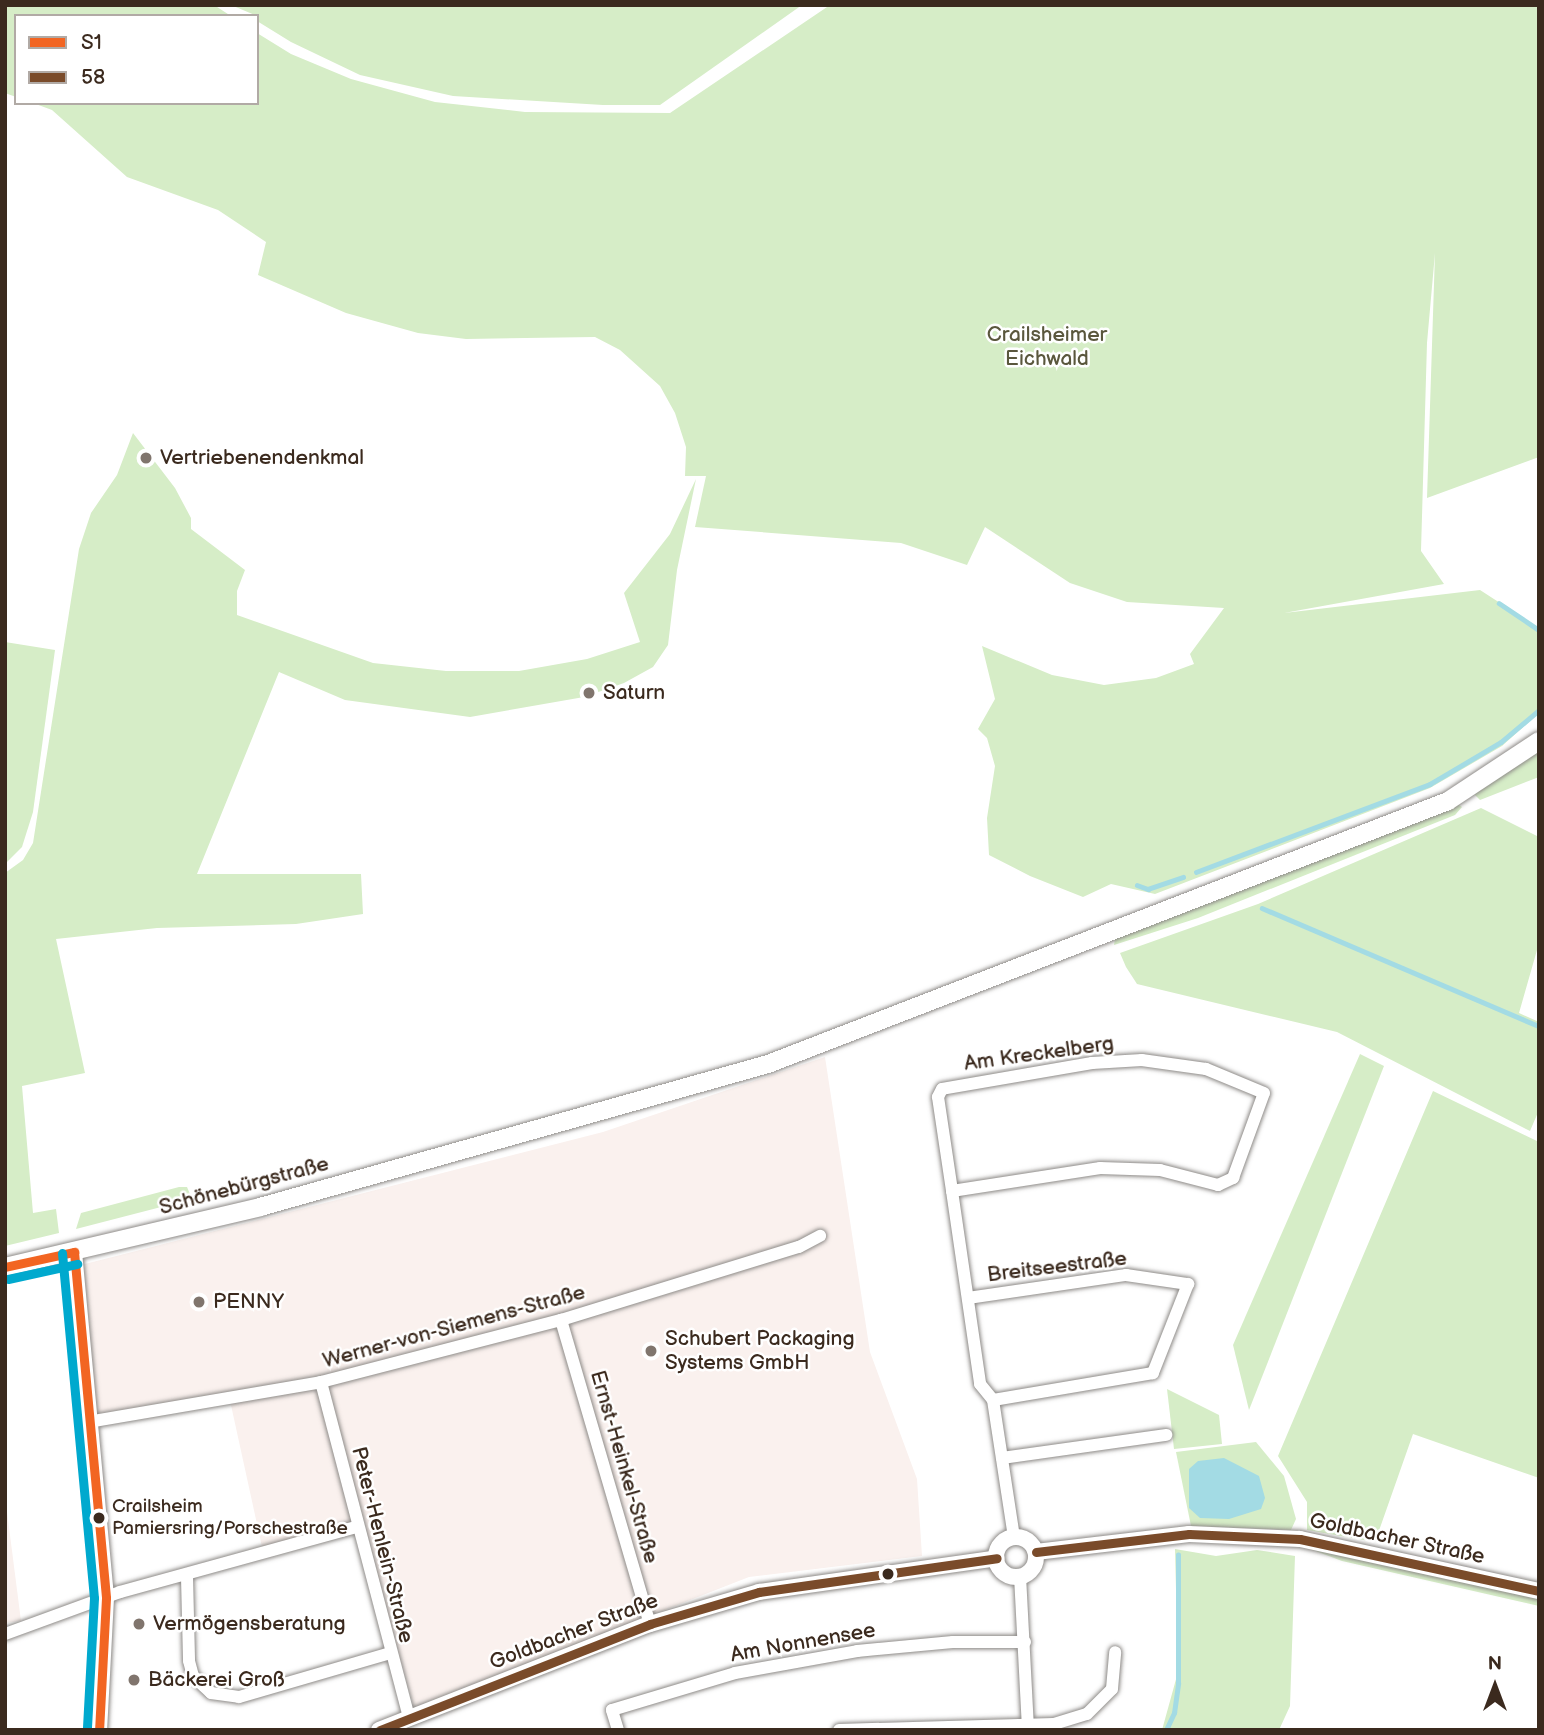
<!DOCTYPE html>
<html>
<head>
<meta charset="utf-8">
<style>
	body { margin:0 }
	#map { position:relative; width:1544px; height:1735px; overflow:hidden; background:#fff; font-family:"Balsamiq Sans",sans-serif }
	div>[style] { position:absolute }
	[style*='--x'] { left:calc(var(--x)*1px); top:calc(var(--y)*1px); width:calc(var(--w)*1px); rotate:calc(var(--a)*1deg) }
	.built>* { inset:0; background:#faf1ee }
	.green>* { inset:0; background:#d6edc7 }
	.water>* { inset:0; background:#a3dbe4 }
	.stream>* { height:4.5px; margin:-2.25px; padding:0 2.25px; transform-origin:2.25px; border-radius:2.25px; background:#a3dbe4 }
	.roads { filter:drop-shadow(0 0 2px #8e8b88) drop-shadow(0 0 2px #8e8b88) }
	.minor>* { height:12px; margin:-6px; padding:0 6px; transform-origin:6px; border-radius:6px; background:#fff }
	.tertiary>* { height:16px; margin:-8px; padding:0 8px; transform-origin:8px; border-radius:8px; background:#fff }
	.tertiary>.ring { margin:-8px; padding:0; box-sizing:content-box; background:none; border:16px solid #fff; border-radius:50% }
	.secondary>* { height:18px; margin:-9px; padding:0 9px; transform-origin:9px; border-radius:9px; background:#fff }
	.bus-1>* { height:9px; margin:-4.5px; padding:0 4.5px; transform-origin:4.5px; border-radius:4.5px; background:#f26522 }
	.bus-2>* { height:9px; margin:-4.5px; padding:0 4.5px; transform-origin:4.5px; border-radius:4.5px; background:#7a4b2a }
	.bus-3>* { height:9px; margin:-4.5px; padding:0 4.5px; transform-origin:4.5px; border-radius:4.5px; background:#00a9ce }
	.dots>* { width:19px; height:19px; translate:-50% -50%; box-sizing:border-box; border:4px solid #fff; border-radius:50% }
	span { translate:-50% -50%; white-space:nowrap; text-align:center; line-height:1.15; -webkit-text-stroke:5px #fff; paint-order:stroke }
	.bus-label { font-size:19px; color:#3b2a1e }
	.left { translate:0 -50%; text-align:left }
	.park-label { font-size:21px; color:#5a573d }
	.poi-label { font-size:21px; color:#3b2a1e }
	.street-label { font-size:21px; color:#3b2a1e }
	.frame { position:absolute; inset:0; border:7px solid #3b2a1e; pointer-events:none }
	.legend { position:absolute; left:14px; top:14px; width:245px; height:91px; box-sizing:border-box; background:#fff; border:2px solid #b1aaa5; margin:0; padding:9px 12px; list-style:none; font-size:21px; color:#3b2a1e }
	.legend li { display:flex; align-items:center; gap:14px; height:35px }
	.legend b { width:35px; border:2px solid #b1aaa5 }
	.north { position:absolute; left:1460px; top:1651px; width:70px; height:70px; -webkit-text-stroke:5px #fff; paint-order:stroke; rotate:0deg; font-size:19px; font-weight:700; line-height:28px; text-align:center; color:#3b2a1e }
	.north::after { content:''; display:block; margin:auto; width:24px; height:32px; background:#3b2a1e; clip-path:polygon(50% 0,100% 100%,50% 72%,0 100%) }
</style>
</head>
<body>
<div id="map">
	<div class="built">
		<div style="clip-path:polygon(825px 1057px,870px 1352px,917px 1479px,922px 1556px,749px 1577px,414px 1708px,361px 1521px,262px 1547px,229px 1396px,96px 1415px,81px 1265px,603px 1132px)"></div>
		<div style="clip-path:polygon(5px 1496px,21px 1621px,5px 1623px)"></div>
	</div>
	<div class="green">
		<div style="clip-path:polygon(5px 5px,214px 5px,231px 16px,16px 16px,16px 97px,5px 93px)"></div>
		<div style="clip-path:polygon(231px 5px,802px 5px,660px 105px,603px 105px,453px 96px,360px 75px,291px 42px,257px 21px,257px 16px)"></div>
		<div style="clip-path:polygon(830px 5px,1539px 5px,1539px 457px,1427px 498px,1435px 253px,1427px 343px,1421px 551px,1444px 584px,1284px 613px,1480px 590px,1539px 628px,1539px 713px,1502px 746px,1430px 788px,1155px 894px,1111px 884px,1083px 897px,1030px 876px,989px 855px,987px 818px,995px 766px,987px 738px,978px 729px,995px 699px,982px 646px,1052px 675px,1104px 685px,1156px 678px,1194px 664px,1190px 654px,1224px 608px,1127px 602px,1070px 583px,985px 527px,967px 565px,901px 543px,695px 527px,706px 476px,685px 476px,686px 447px,675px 413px,660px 386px,620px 350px,595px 337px,466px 339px,418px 333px,346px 313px,258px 275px,266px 242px,218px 210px,127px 177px,52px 110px,33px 103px,257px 103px,257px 33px,291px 54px,351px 79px,435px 102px,525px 112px,670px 113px)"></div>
		<div style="clip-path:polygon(133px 433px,175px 488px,191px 518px,191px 529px,245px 570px,237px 591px,237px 615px,373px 663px,446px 671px,519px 671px,587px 659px,640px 642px,624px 593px,670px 534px,696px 479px,677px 570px,668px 645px,653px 667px,624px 683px,584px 697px,470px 717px,345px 700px,279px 672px,197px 874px,361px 874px,363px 914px,296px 924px,157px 928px,56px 939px,85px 1073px,22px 1086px,33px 1213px,56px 1209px,59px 1233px,5px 1246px,5px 873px,23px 860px,33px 843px,79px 549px,91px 513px,117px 475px)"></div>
		<div style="clip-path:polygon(5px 642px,55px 650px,33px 812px,22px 847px,5px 864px)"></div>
		<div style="clip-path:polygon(1539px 751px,1539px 777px,1480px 800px,1474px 794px)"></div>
		<div style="clip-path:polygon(1456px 803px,1462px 807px,1455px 815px,1198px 918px,1114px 945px,1115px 938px)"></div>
		<div style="clip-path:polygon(1481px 808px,1539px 837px,1539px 943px,1519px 1013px,1539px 1022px,1539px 1110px,1530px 1131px,1337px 1032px,1137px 984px,1126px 967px,1120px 953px,1258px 904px)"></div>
		<div style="clip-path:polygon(1360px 1054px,1384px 1066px,1249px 1410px,1233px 1345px)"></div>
		<div style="clip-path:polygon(1433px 1091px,1539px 1142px,1539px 1478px,1413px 1434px,1375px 1542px,1307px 1530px,1307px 1502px,1278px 1456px)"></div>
		<div style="clip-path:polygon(179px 1187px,187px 1187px,192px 1199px,76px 1229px,81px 1213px)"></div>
		<div style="clip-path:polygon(1167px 1389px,1219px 1415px,1222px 1444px,1174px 1449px)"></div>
		<div style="clip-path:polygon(1256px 1442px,1284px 1476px,1296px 1519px,1291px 1530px,1191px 1526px,1176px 1452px)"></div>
		<div style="clip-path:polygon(1305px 1547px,1539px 1598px,1539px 1606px,1342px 1561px)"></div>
		<div style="clip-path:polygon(1175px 1549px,1216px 1556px,1257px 1550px,1295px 1556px,1290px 1706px,1279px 1730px,1162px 1730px,1178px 1672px)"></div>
	</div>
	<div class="water">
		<div style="clip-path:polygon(1224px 1458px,1259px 1476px,1265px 1498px,1261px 1509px,1229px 1519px,1200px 1518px,1189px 1508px,1189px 1469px,1198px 1461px)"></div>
	</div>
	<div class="stream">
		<div style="--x:1499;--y:603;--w:48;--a:34"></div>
		<div style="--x:1196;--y:872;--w:250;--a:-20.6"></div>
		<div style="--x:1430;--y:784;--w:82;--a:-30.6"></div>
		<div style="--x:1501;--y:742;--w:50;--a:-40.1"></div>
		<div style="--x:1137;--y:885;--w:12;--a:20"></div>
		<div style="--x:1148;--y:889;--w:37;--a:-19"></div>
		<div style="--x:1262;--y:908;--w:301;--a:23.1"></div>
		<div style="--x:1166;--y:1730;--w:19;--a:-65"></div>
		<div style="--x:1174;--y:1713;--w:30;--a:-82"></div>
		<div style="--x:1178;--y:1683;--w:128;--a:-90"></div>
	</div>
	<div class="roads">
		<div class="minor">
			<div style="--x:952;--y:1191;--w:150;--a:-8.8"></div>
			<div style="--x:1100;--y:1168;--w:60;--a:1.9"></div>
			<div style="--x:1160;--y:1170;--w:60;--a:14.5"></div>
			<div style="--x:1218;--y:1185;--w:17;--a:-25"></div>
			<div style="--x:1233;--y:1178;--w:90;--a:-70"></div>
			<div style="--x:1264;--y:1093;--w:63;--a:-157.5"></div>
			<div style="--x:1206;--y:1069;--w:65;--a:-172"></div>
			<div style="--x:1142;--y:1060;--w:50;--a:176.6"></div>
			<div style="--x:1092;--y:1063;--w:152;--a:170.2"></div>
			<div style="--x:942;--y:1089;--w:9;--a:117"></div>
			<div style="--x:938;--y:1097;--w:95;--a:81.5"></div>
			<div style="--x:952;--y:1191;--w:195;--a:81.7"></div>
			<div style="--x:980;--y:1384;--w:21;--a:51"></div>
			<div style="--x:993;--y:1400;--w:139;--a:81.3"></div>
			<div style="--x:968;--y:1298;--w:160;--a:-8.3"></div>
			<div style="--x:1126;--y:1275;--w:63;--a:8.3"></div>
			<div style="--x:1188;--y:1284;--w:96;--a:111.5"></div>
			<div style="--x:1153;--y:1373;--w:162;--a:170.4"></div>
			<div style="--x:561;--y:1320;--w:317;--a:73.7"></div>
			<div style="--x:321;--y:1382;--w:346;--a:75.3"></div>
			<div style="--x:88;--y:1422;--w:236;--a:-9.7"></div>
			<div style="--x:321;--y:1382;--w:248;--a:-14.5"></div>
			<div style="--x:561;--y:1320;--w:249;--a:-17.1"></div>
			<div style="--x:799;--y:1247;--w:24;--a:-28"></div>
			<div style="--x:1002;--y:1458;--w:166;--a:-8"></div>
			<div style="--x:1020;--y:1576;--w:153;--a:87"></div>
			<div style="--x:187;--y:1577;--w:84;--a:88.6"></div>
			<div style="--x:189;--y:1661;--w:16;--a:75"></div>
			<div style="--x:193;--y:1676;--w:25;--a:43"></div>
			<div style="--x:211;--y:1693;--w:28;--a:8"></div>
			<div style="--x:239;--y:1697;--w:157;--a:-16.2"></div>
			<div style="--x:5;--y:1634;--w:122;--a:-20.1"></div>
			<div style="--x:120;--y:1592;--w:245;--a:-15.4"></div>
			<div style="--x:618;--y:1730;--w:21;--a:-107"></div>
			<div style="--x:612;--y:1710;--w:128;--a:-16.7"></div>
			<div style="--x:735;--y:1673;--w:124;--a:-10.2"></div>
			<div style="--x:857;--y:1651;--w:96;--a:-5.4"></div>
			<div style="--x:953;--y:1642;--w:72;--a:0"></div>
			<div style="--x:839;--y:1730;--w:215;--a:-1.6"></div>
			<div style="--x:1054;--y:1724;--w:34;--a:-17"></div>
			<div style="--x:1087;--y:1714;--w:35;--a:-45"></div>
			<div style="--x:1112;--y:1689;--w:37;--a:-85"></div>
		</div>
		<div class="tertiary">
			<div style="--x:74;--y:1252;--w:347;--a:84.7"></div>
			<div style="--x:106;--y:1598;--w:132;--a:93"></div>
			<div class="ring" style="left:996px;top:1537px;width:24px;height:24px"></div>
			<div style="--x:1036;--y:1552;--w:154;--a:-6.7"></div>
			<div style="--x:1189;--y:1534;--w:111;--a:2.6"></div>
			<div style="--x:1300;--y:1539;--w:245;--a:12.3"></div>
			<div style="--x:379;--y:1730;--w:291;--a:-21.4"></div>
			<div style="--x:650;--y:1624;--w:114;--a:-16.4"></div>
			<div style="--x:759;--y:1592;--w:240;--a:-8.1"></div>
		</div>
		<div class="secondary">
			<div style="--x:5;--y:1267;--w:262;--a:-13.2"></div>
			<div style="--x:260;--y:1207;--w:528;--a:-15.72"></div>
			<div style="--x:768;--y:1064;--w:729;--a:-21.14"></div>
			<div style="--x:1448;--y:801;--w:109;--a:-33.4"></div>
		</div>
	</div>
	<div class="bus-1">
		<div style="--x:74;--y:1252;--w:347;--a:84.7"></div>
		<div style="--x:106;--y:1598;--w:132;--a:93"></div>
		<div style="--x:5;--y:1267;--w:71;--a:-12.3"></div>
	</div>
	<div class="bus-2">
		<div style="--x:1036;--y:1552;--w:154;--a:-6.7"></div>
		<div style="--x:1189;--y:1534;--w:111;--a:2.6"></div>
		<div style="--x:1300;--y:1539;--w:245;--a:12.3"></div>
		<div style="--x:380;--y:1730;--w:290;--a:-21.4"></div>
		<div style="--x:650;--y:1624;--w:114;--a:-16.4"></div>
		<div style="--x:759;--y:1592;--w:240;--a:-8.1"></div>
	</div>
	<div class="bus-3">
		<div style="--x:62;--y:1253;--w:346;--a:84.7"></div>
		<div style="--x:94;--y:1598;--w:131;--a:93.1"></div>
		<div style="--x:8;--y:1279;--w:71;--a:-12.3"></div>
	</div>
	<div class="dots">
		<div style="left:146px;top:458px;background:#80756d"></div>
		<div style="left:589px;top:693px;background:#80756d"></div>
		<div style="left:199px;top:1302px;background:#80756d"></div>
		<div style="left:651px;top:1351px;background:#80756d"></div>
		<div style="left:99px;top:1518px;background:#3b2a1e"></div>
		<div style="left:888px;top:1574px;background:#3b2a1e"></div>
		<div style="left:139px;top:1624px;background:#80756d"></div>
		<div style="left:134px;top:1680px;background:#80756d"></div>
	</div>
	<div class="bus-label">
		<span class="left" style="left:112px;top:1518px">Crailsheim<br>Pamiersring/Porschestraße</span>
	</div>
	<div class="park-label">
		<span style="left:1047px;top:347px">Crailsheimer<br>Eichwald</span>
	</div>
	<div class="poi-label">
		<span class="left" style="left:160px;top:458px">Vertriebenendenkmal</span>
		<span class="left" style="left:603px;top:693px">Saturn</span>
		<span class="left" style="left:213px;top:1302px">PENNY</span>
		<span class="left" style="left:665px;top:1351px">Schubert Packaging<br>Systems GmbH</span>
		<span class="left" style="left:153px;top:1624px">Vermögensberatung</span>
		<span class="left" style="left:148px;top:1680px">Bäckerei Groß</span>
	</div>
	<div class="street-label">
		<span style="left:1039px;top:1054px;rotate:-8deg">Am Kreckelberg</span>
		<span style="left:244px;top:1186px;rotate:-15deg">Schönebürgstraße</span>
		<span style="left:1057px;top:1267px;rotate:-7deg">Breitseestraße</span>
		<span style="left:454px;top:1327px;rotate:-15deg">Werner-von-Siemens-Straße</span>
		<span style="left:624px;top:1467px;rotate:74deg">Ernst-Heinkel-Straße</span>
		<span style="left:1397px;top:1539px;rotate:12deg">Goldbacher Straße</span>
		<span style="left:382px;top:1545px;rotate:76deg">Peter-Henlein-Straße</span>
		<span style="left:574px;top:1632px;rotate:-21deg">Goldbacher Straße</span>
		<span style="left:803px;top:1643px;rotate:-10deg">Am Nonnensee</span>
	</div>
	<div class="frame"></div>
	<ul class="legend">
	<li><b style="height:9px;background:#f26522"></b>S1</li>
	<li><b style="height:9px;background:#7a4b2a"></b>58</li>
	</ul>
	<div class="north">N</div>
</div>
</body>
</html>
